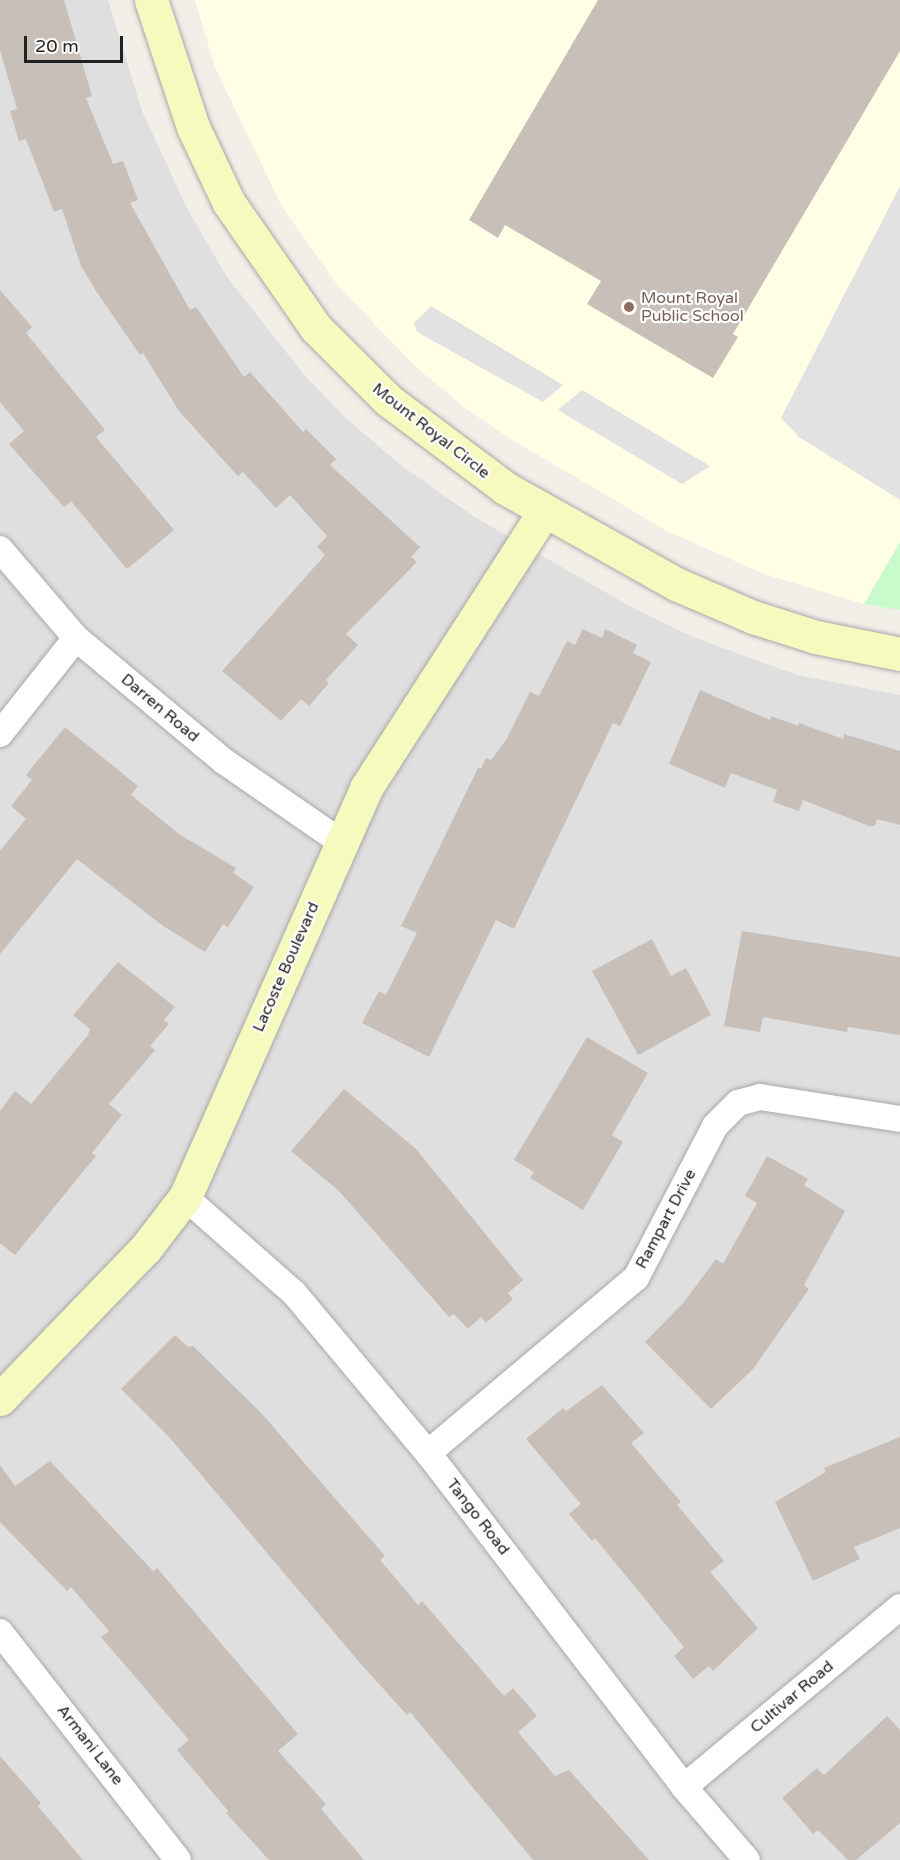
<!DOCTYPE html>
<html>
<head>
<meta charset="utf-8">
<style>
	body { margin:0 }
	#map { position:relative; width:900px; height:1860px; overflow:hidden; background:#f2efe9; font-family:"Varela Round",sans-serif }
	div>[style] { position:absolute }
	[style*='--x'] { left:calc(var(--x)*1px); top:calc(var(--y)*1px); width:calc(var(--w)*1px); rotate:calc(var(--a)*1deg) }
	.residential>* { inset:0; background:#e0dfdf }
	.education>* { inset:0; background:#ffffe5 }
	.park>* { inset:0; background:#c8facc }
	.parking>* { inset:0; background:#e2e2e2 }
	.building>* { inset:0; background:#c7bfb8 }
	.roads { filter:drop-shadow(0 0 2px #a9a9a9) drop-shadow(0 0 2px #a9a9a9) }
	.street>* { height:26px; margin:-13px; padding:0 13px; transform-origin:13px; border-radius:13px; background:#fff }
	.secondary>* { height:33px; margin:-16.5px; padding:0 16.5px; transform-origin:16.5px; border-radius:16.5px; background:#f7fabf }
	.dots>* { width:16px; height:16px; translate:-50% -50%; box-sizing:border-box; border:3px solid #fff; border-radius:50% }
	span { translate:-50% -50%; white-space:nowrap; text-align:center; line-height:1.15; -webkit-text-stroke:4.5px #fff; paint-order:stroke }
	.education-label { font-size:16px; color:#785e54 }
	.left { translate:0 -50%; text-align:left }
	.street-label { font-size:16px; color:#222 }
	.scale { position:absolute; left:24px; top:36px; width:99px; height:27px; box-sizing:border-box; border:3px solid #222; border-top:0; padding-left:8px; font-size:18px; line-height:21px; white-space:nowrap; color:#222; -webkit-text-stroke:4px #fff; paint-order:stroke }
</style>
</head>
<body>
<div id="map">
	<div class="residential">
		<div style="clip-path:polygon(0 0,108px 0,142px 111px,188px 210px,227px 277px,305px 376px,347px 419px,402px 466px,473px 516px,633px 608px,693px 637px,797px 675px,900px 695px,900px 1860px,0 1860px)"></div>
	</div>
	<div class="education">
		<div style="clip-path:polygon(195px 0,900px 0,900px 542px,864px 604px,764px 574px,667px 531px,511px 439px,468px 410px,417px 368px,339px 287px,282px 207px,215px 67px)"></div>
	</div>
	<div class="park">
		<div style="clip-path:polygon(900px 542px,900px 610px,864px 604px)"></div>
	</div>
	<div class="parking">
		<div style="clip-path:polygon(900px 186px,900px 500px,799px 437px,781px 418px)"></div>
		<div style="clip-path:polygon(431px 306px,563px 385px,543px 402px,417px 332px,414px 323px)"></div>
		<div style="clip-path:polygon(582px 390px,710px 466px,682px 484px,558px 410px)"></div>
	</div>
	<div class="building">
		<div style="clip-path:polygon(0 0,64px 0,92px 96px,86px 98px,113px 164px,123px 161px,138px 200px,130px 203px,190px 310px,196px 307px,244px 377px,250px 372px,303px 432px,306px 429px,336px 459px,330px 465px,420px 547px,411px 557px,417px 562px,346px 634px,358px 645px,326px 680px,329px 683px,309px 706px,301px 699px,281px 721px,222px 671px,325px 555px,317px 547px,327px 536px,290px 495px,276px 508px,243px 472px,238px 476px,225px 462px,179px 411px,143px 353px,140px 355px,96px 291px,81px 266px,62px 209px,54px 212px,26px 139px,19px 141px,10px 111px,17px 109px,0 50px)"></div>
		<div style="clip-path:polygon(598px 0,900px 0,900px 51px,733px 334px,738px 337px,713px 378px,587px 304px,601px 281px,505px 225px,498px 238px,469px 220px)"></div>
		<div style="clip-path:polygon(0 290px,32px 327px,26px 333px,105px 430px,96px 437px,174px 530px,127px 569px,71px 501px,64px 507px,9px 444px,24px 431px,0 402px)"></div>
		<div style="clip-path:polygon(583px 629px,602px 638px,605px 629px,637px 645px,633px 653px,651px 662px,620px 726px,613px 723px,514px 929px,496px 920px,429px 1057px,362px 1023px,379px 991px,386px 995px,417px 933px,401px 926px,478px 768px,481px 769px,486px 758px,491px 760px,506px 740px,530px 692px,539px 696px,567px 641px,575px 645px)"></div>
		<div style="clip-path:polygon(700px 690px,770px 720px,771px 716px,798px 726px,799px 723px,843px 739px,844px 734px,900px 751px,900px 825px,877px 819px,875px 826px,869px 826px,803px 800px,799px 811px,773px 802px,777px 790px,731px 773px,725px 788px,669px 764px)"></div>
		<div style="clip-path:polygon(65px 727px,138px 786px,131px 795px,179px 834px,236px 868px,233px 873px,254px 887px,228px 927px,223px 924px,205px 952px,163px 926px,77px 859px,0 954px,0 851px,26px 819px,11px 806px,32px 780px,26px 775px)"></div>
		<div style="clip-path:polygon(742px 931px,900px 957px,900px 1035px,848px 1027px,847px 1032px,763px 1017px,760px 1032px,724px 1026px)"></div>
		<div style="clip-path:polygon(652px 939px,671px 976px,686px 968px,711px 1015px,638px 1055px,592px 971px)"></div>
		<div style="clip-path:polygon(118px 962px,175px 1007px,164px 1020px,169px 1024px,150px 1046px,155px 1050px,109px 1104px,122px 1115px,92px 1153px,96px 1156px,15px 1255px,0 1243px,0 1111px,15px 1091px,31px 1104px,88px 1035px,90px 1029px,73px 1015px)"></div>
		<div style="clip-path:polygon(587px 1037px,648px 1073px,612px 1135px,623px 1142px,583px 1210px,530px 1178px,534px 1172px,514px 1160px)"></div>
		<div style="clip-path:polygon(344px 1089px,416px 1149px,523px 1280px,508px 1293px,513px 1299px,486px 1323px,481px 1317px,468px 1329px,454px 1314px,449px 1317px,339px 1191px,291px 1151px)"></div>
		<div style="clip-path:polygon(767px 1156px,808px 1179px,804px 1185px,845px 1211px,804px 1285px,809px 1289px,753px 1369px,711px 1409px,645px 1342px,684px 1302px,716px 1259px,723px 1264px,757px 1203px,745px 1196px)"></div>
		<div style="clip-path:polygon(175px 1335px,188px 1347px,193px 1346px,262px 1414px,385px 1556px,380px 1560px,418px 1605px,422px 1601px,504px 1696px,513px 1688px,537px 1716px,518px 1732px,555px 1776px,569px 1770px,649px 1860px,533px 1860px,410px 1712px,407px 1715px,360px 1663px,170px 1438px,121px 1389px)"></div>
		<div style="clip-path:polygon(602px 1385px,644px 1433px,631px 1443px,681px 1502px,677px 1505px,724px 1561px,710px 1572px,758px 1628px,713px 1671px,709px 1666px,693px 1679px,674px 1656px,684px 1647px,595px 1538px,592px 1541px,569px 1514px,581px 1504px,526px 1439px,563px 1408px,566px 1411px)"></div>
		<div style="clip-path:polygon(900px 1437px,900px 1528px,854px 1547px,860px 1559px,813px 1581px,775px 1502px,826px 1472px,824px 1468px)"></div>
		<div style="clip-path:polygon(50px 1461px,153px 1571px,157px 1568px,298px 1734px,278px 1751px,326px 1804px,321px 1809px,364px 1860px,269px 1860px,226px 1813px,228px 1811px,177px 1750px,189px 1740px,101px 1637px,109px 1631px,71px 1587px,67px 1591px,0 1522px,0 1465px,15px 1486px)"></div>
		<div style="clip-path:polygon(887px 1716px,900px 1730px,900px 1823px,856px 1860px,848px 1860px,818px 1830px,813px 1834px,782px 1798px,817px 1768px,824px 1775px)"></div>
		<div style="clip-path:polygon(0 1756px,41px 1803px,38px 1806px,83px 1860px,0 1860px)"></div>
	</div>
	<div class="roads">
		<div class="street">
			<div style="--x:0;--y:549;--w:117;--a:49.5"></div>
			<div style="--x:76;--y:638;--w:194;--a:39.8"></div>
			<div style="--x:225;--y:762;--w:141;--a:34.6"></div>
			<div style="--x:0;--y:734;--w:122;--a:-51.6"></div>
			<div style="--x:185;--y:1197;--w:145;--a:41.4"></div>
			<div style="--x:294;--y:1293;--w:209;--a:50.1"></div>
			<div style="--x:428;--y:1453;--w:421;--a:52.5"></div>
			<div style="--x:684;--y:1787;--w:96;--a:49.2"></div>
			<div style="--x:428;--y:1453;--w:272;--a:-40.1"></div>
			<div style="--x:636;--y:1278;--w:171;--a:-62.5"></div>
			<div style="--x:715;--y:1126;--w:33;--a:-45"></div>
			<div style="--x:738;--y:1103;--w:23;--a:-15"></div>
			<div style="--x:760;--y:1097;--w:142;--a:8.9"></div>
			<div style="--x:0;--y:1632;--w:289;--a:52"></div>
			<div style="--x:684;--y:1787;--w:281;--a:-39.8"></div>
		</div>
		<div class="secondary">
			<div style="--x:151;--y:0;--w:134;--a:71.7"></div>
			<div style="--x:193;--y:127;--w:84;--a:64.7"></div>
			<div style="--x:229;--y:203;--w:152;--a:55.2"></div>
			<div style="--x:316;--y:328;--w:102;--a:45"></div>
			<div style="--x:388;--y:400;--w:146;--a:36.9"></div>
			<div style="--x:505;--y:488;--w:196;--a:29.3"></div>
			<div style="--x:676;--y:584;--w:84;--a:23.2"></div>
			<div style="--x:753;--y:617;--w:66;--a:17.6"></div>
			<div style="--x:816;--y:637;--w:86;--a:11.4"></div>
			<div style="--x:0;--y:1399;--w:209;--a:-46"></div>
			<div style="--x:145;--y:1249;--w:66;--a:-52.4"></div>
			<div style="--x:185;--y:1197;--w:447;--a:-66.1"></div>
			<div style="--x:366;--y:788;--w:328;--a:-57.2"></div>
		</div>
	</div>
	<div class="dots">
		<div style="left:629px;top:307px;background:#8d6e63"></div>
	</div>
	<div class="education-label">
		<span class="left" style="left:641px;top:307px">Mount Royal<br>Public School</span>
	</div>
	<div class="street-label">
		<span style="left:431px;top:431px;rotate:38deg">Mount Royal Circle</span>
		<span style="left:160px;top:708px;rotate:40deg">Darren Road</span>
		<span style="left:286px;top:967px;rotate:-66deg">Lacoste Boulevard</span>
		<span style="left:666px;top:1219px;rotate:-62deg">Rampart Drive</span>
		<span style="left:478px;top:1517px;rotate:52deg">Tango Road</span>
		<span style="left:792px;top:1697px;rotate:-40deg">Cultivar Road</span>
		<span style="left:90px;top:1745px;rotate:52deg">Armani Lane</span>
	</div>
	<div class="scale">20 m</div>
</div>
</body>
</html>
